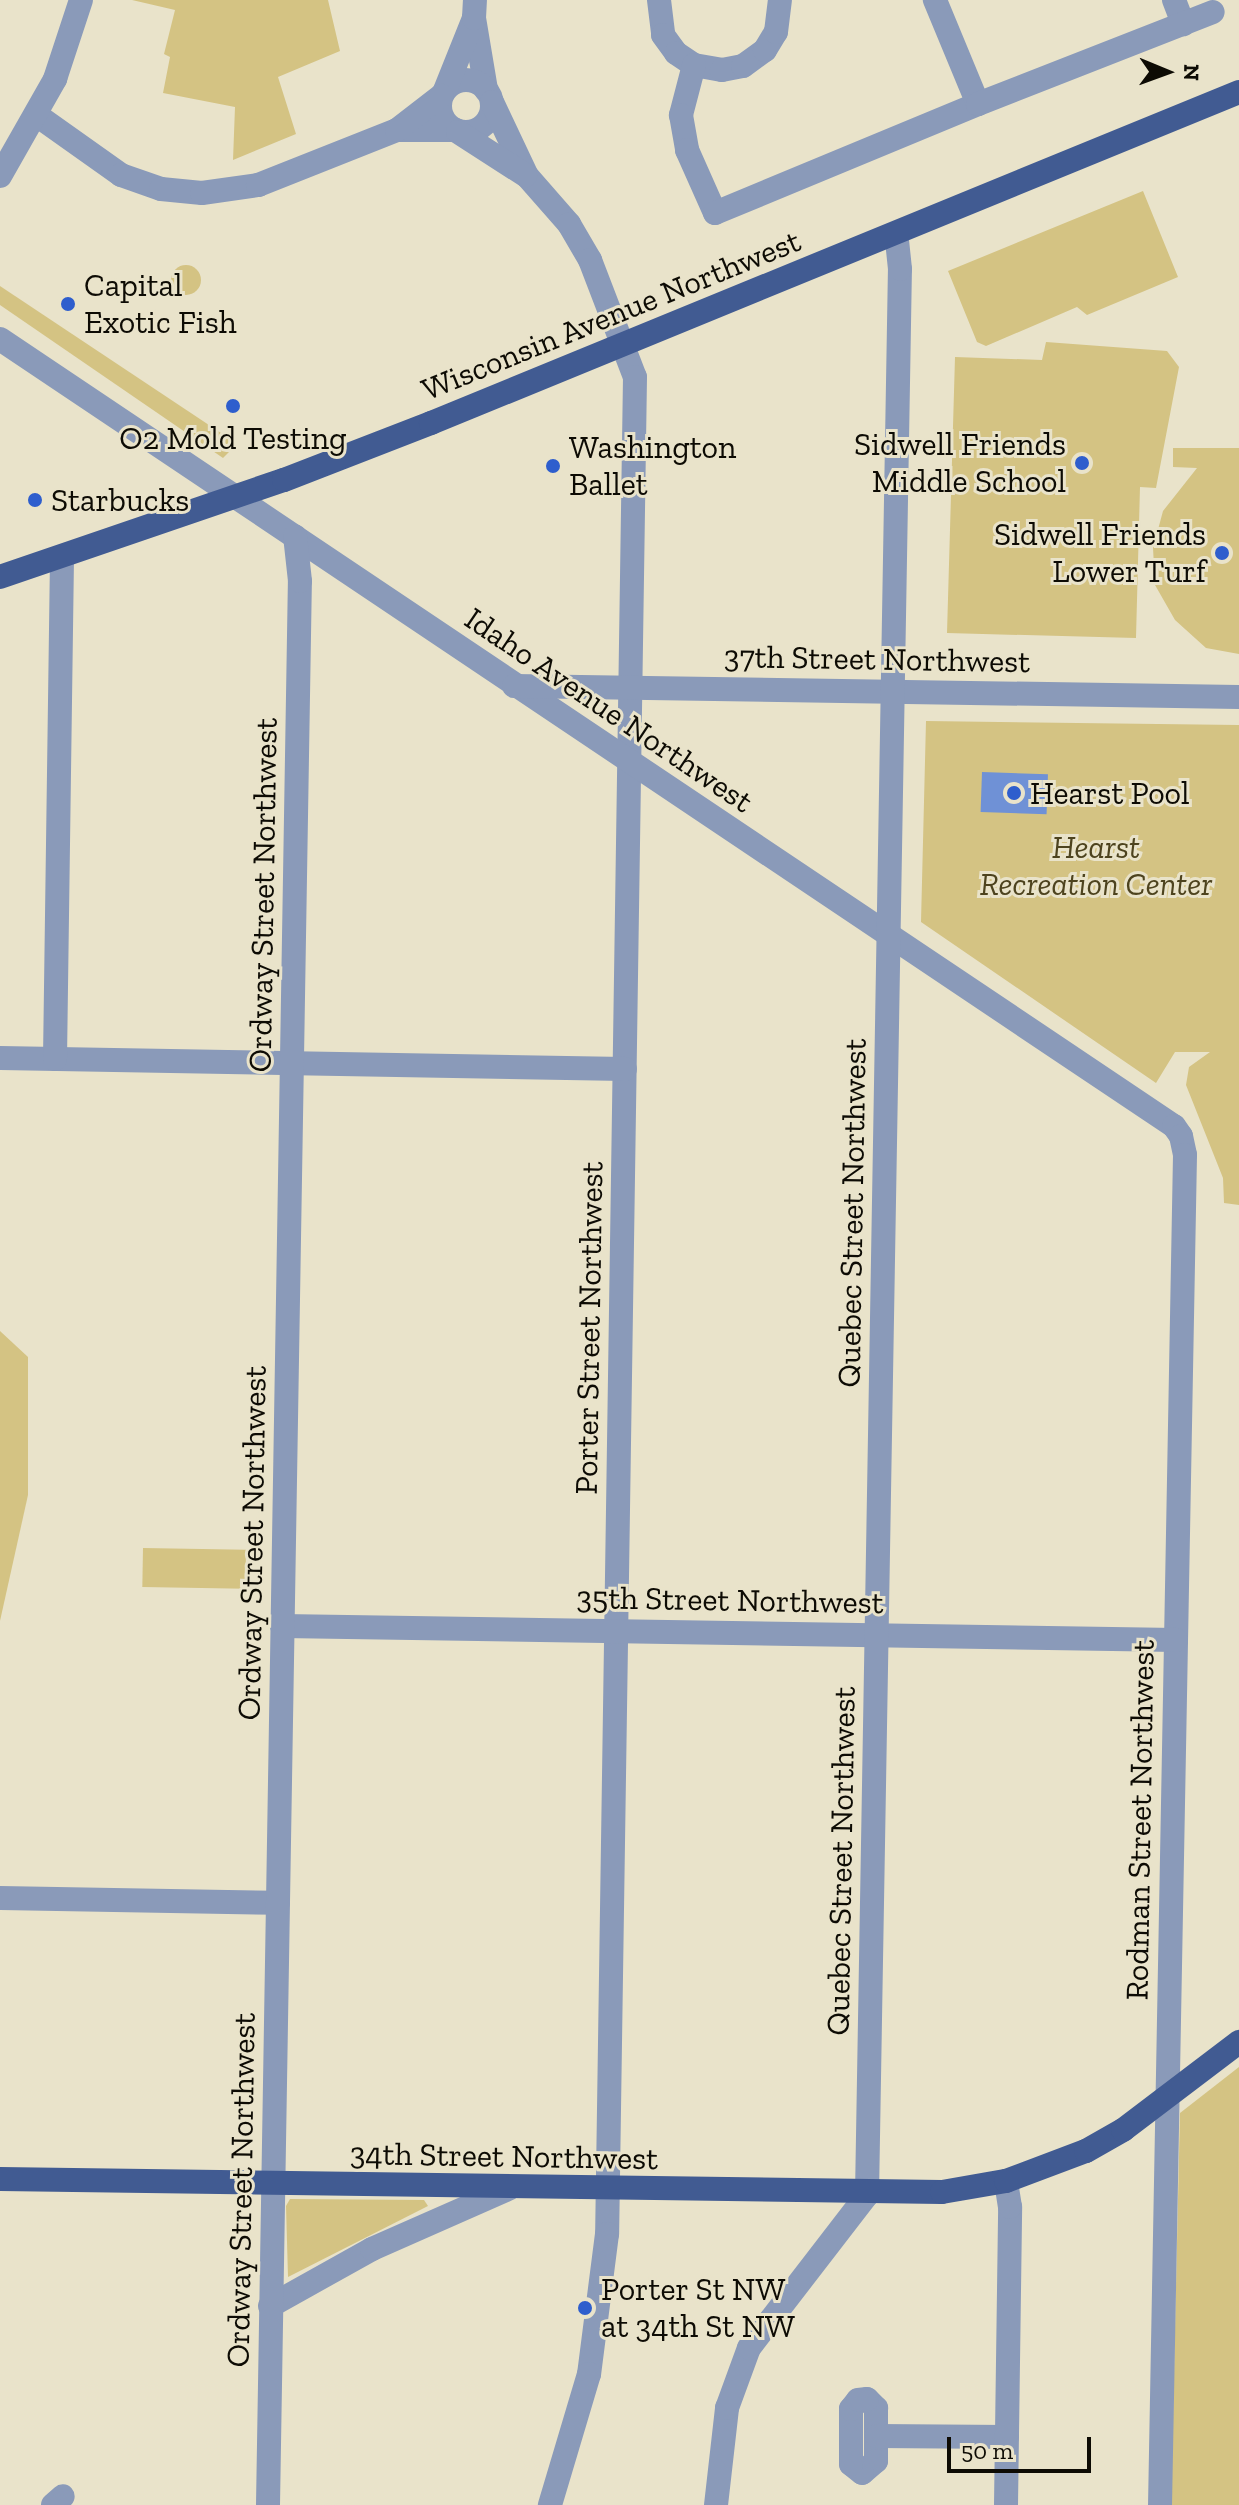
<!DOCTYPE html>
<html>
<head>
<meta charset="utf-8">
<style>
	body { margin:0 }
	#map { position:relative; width:1239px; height:2505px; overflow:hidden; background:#e9e3ca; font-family:"Zilla Slab",serif }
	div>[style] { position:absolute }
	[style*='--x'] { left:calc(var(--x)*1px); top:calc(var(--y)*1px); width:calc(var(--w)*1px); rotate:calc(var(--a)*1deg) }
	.green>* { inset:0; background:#d4c383; transform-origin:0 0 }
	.round { border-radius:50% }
	.water>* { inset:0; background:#6f91d6; transform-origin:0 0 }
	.minor>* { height:24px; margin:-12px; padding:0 12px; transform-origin:12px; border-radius:12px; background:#8a9ab9 }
	.minor>.ring { margin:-12px; padding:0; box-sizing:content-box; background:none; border:24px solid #8a9ab9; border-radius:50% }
	.major>* { height:24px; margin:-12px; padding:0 12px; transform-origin:12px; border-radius:12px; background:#415b92 }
	.dots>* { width:22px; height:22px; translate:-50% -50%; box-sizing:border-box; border:4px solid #e9e3ca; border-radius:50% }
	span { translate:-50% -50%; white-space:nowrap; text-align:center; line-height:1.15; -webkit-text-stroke:6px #e9e3ca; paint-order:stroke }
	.poi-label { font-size:32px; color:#0d0b04 }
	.left { translate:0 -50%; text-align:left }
	.right { translate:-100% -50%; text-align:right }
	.street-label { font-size:32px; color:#0d0b04 }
	.park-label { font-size:32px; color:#4d431e; font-style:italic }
	.north { position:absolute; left:1127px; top:32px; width:80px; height:80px; -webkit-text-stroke:6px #e9e3ca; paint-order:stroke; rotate:91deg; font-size:22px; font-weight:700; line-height:32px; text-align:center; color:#0d0b04 }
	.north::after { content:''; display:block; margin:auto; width:28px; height:36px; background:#0d0b04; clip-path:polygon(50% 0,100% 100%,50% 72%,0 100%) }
	.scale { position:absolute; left:947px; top:2437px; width:144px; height:36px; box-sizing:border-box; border:4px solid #0d0b04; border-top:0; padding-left:10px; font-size:24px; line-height:28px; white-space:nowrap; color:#0d0b04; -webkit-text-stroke:6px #e9e3ca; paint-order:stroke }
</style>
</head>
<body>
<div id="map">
	<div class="green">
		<div style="clip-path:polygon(132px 0,328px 0,340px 51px,278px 77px,296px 134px,233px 160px,235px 107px,163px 93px,170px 57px,164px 54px,175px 10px)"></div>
		<div style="clip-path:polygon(1143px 191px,1178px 277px,1087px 315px,1077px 307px,986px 346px,977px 342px,948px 271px)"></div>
		<div class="round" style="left:171px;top:265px;width:30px;height:30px"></div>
		<div style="clip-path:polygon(0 286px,230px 439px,230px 451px,223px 458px,0 305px)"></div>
		<div style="clip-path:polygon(1046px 342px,1167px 351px,1179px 367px,1156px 488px,1140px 487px,1136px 638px,947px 633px,955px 357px,1042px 360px)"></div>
		<div style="clip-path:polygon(1173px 448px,1239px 448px,1239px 654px,1206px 648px,1175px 620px,1155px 585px,1153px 548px,1163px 511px,1197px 468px,1173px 467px)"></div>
		<div style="clip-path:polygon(926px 721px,1239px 725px,1239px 1205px,1224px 1203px,1223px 1178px,1186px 1085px,1189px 1067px,1210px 1052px,1175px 1052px,1156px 1083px,921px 922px)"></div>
		<div style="clip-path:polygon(0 1331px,28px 1357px,28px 1495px,0 1621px)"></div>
		<div style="left:143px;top:1548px;width:103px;height:39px;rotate:1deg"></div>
		<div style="clip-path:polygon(1239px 2067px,1239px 2505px,1171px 2505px,1180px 2113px)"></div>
		<div style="clip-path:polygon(290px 2199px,424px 2200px,428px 2206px,288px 2277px,286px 2206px)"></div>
	</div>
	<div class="water">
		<div style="left:982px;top:772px;width:66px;height:40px;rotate:2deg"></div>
	</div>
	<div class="minor">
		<div style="--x:659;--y:0;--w:35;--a:83"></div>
		<div style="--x:663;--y:35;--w:22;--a:54"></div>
		<div style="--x:676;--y:53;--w:22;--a:34"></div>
		<div style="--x:694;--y:65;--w:28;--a:10"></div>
		<div style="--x:722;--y:70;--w:21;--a:-11"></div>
		<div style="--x:743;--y:66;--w:27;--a:-36"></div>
		<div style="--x:765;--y:50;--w:21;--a:-59"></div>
		<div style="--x:776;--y:32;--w:32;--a:-83"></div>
		<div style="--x:1174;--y:0;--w:26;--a:69"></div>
		<div style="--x:474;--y:18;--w:73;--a:80.5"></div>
		<div style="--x:694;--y:65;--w:52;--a:104.6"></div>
		<div style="--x:681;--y:115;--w:36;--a:80"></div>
		<div style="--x:687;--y:150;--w:69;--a:66"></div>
		<div style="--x:715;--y:213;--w:285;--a:-22.5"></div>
		<div style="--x:978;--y:104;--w:113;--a:-112.5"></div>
		<div class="ring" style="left:440px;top:80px;width:28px;height:28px"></div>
		<div style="--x:446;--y:88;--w:75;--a:-68.2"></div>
		<div style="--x:474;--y:18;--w:18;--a:-87"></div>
		<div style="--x:492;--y:102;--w:82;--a:64.7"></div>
		<div style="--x:527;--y:176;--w:64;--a:48.8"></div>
		<div style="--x:569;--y:224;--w:42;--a:59.7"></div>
		<div style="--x:590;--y:260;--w:125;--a:69"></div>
		<div style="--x:635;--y:377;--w:1857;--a:90.86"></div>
		<div style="--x:607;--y:2234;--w:141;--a:97.3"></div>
		<div style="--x:589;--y:2374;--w:137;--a:106.6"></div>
		<div style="--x:978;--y:104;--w:252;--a:-21.4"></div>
		<div style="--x:38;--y:116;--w:102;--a:35.4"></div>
		<div style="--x:121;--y:175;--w:42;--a:19.3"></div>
		<div style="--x:161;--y:189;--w:41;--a:5.6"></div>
		<div style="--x:202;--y:193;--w:57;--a:-8.1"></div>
		<div style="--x:258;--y:185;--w:149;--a:-21.6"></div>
		<div style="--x:397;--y:130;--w:59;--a:0"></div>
		<div style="--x:397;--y:130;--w:56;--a:-37.7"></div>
		<div style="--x:458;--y:132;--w:80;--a:32.7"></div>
		<div style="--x:0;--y:176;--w:112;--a:-60.4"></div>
		<div style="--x:55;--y:79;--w:83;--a:-71.8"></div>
		<div style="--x:0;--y:339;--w:1413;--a:33.84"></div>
		<div style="--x:1174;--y:1126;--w:12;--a:55"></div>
		<div style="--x:1181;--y:1136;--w:19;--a:78"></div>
		<div style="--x:1185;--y:1155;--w:1350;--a:91.06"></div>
		<div style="--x:514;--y:686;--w:725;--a:0.87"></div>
		<div style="--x:0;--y:1058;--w:625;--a:1.01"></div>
		<div style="--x:55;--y:1059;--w:502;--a:-89.2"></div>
		<div style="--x:282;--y:1626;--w:894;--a:0.9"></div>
		<div style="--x:0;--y:1898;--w:278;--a:1"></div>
		<div style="--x:270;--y:2306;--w:117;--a:-29.2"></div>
		<div style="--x:372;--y:2249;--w:149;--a:-23.8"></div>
		<div style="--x:867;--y:2399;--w:13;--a:45"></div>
		<div style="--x:876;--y:2408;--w:53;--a:90"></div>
		<div style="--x:876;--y:2461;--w:18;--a:139"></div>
		<div style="--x:862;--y:2473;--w:14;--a:-141"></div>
		<div style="--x:851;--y:2464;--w:55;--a:-90"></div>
		<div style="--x:851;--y:2409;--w:11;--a:-52"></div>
		<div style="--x:858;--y:2400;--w:9;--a:-6"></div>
		<div style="--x:877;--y:2436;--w:130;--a:0.4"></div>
		<div style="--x:53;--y:2505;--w:13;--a:-42"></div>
		<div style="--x:268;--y:2505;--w:1924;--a:-89.05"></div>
		<div style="--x:300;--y:581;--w:45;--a:-96.3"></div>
		<div style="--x:716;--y:2505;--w:98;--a:-83.5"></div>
		<div style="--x:727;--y:2408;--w:64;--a:-69.9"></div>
		<div style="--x:749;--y:2348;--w:193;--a:-52.4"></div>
		<div style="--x:867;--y:2195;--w:1926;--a:-89.02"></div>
		<div style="--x:900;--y:269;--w:36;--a:-96"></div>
		<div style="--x:1006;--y:2505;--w:298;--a:-89.2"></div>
		<div style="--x:1010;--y:2207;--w:26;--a:-99"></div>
	</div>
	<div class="major">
		<div style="--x:0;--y:577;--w:300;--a:-18.9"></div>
		<div style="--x:284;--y:480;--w:158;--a:-21.2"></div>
		<div style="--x:431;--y:423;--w:873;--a:-22.28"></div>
		<div style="--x:0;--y:2179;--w:942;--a:0.79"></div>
		<div style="--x:942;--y:2192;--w:65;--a:-9.8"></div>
		<div style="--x:1006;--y:2181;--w:85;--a:-20.6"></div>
		<div style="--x:1086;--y:2151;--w:43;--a:-29.6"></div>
		<div style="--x:1123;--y:2130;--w:146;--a:-37.2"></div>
	</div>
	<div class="dots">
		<div style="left:68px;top:304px;background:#2e5ecd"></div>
		<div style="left:233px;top:406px;background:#2e5ecd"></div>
		<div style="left:1082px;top:463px;background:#2e5ecd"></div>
		<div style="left:553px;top:466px;background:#2e5ecd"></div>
		<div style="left:35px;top:500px;background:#2e5ecd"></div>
		<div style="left:1222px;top:553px;background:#2e5ecd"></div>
		<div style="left:1014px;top:793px;background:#2e5ecd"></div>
		<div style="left:585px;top:2308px;background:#2e5ecd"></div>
	</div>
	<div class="poi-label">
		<span class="left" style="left:84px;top:304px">Capital<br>Exotic Fish</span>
		<span style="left:233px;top:438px">O2 Mold Testing</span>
		<span class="right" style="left:1066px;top:463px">Sidwell Friends<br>Middle School</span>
		<span class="left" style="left:569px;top:466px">Washington<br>Ballet</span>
		<span class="left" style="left:51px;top:500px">Starbucks</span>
		<span class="right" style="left:1206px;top:553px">Sidwell Friends<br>Lower Turf</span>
		<span class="left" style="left:1030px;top:793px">Hearst Pool</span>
		<span class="left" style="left:601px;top:2308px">Porter St NW<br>at 34th St NW</span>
	</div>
	<div class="street-label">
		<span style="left:611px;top:315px;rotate:-22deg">Wisconsin Avenue Northwest</span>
		<span style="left:877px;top:659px;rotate:1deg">37th Street Northwest</span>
		<span style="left:609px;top:710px;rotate:34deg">Idaho Avenue Northwest</span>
		<span style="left:263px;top:895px;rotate:-89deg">Ordway Street Northwest</span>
		<span style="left:852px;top:1213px;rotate:-89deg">Quebec Street Northwest</span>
		<span style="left:589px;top:1328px;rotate:-89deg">Porter Street Northwest</span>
		<span style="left:252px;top:1543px;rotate:-89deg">Ordway Street Northwest</span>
		<span style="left:730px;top:1600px;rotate:1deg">35th Street Northwest</span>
		<span style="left:1140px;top:1820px;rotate:-89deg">Rodman Street Northwest</span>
		<span style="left:841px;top:1861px;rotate:-89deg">Quebec Street Northwest</span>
		<span style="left:504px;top:2156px;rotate:1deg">34th Street Northwest</span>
		<span style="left:241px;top:2190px;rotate:-89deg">Ordway Street Northwest</span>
	</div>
	<div class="park-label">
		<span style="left:1096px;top:866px">Hearst<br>Recreation Center</span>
	</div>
	<div class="north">N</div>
	<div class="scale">50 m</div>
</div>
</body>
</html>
